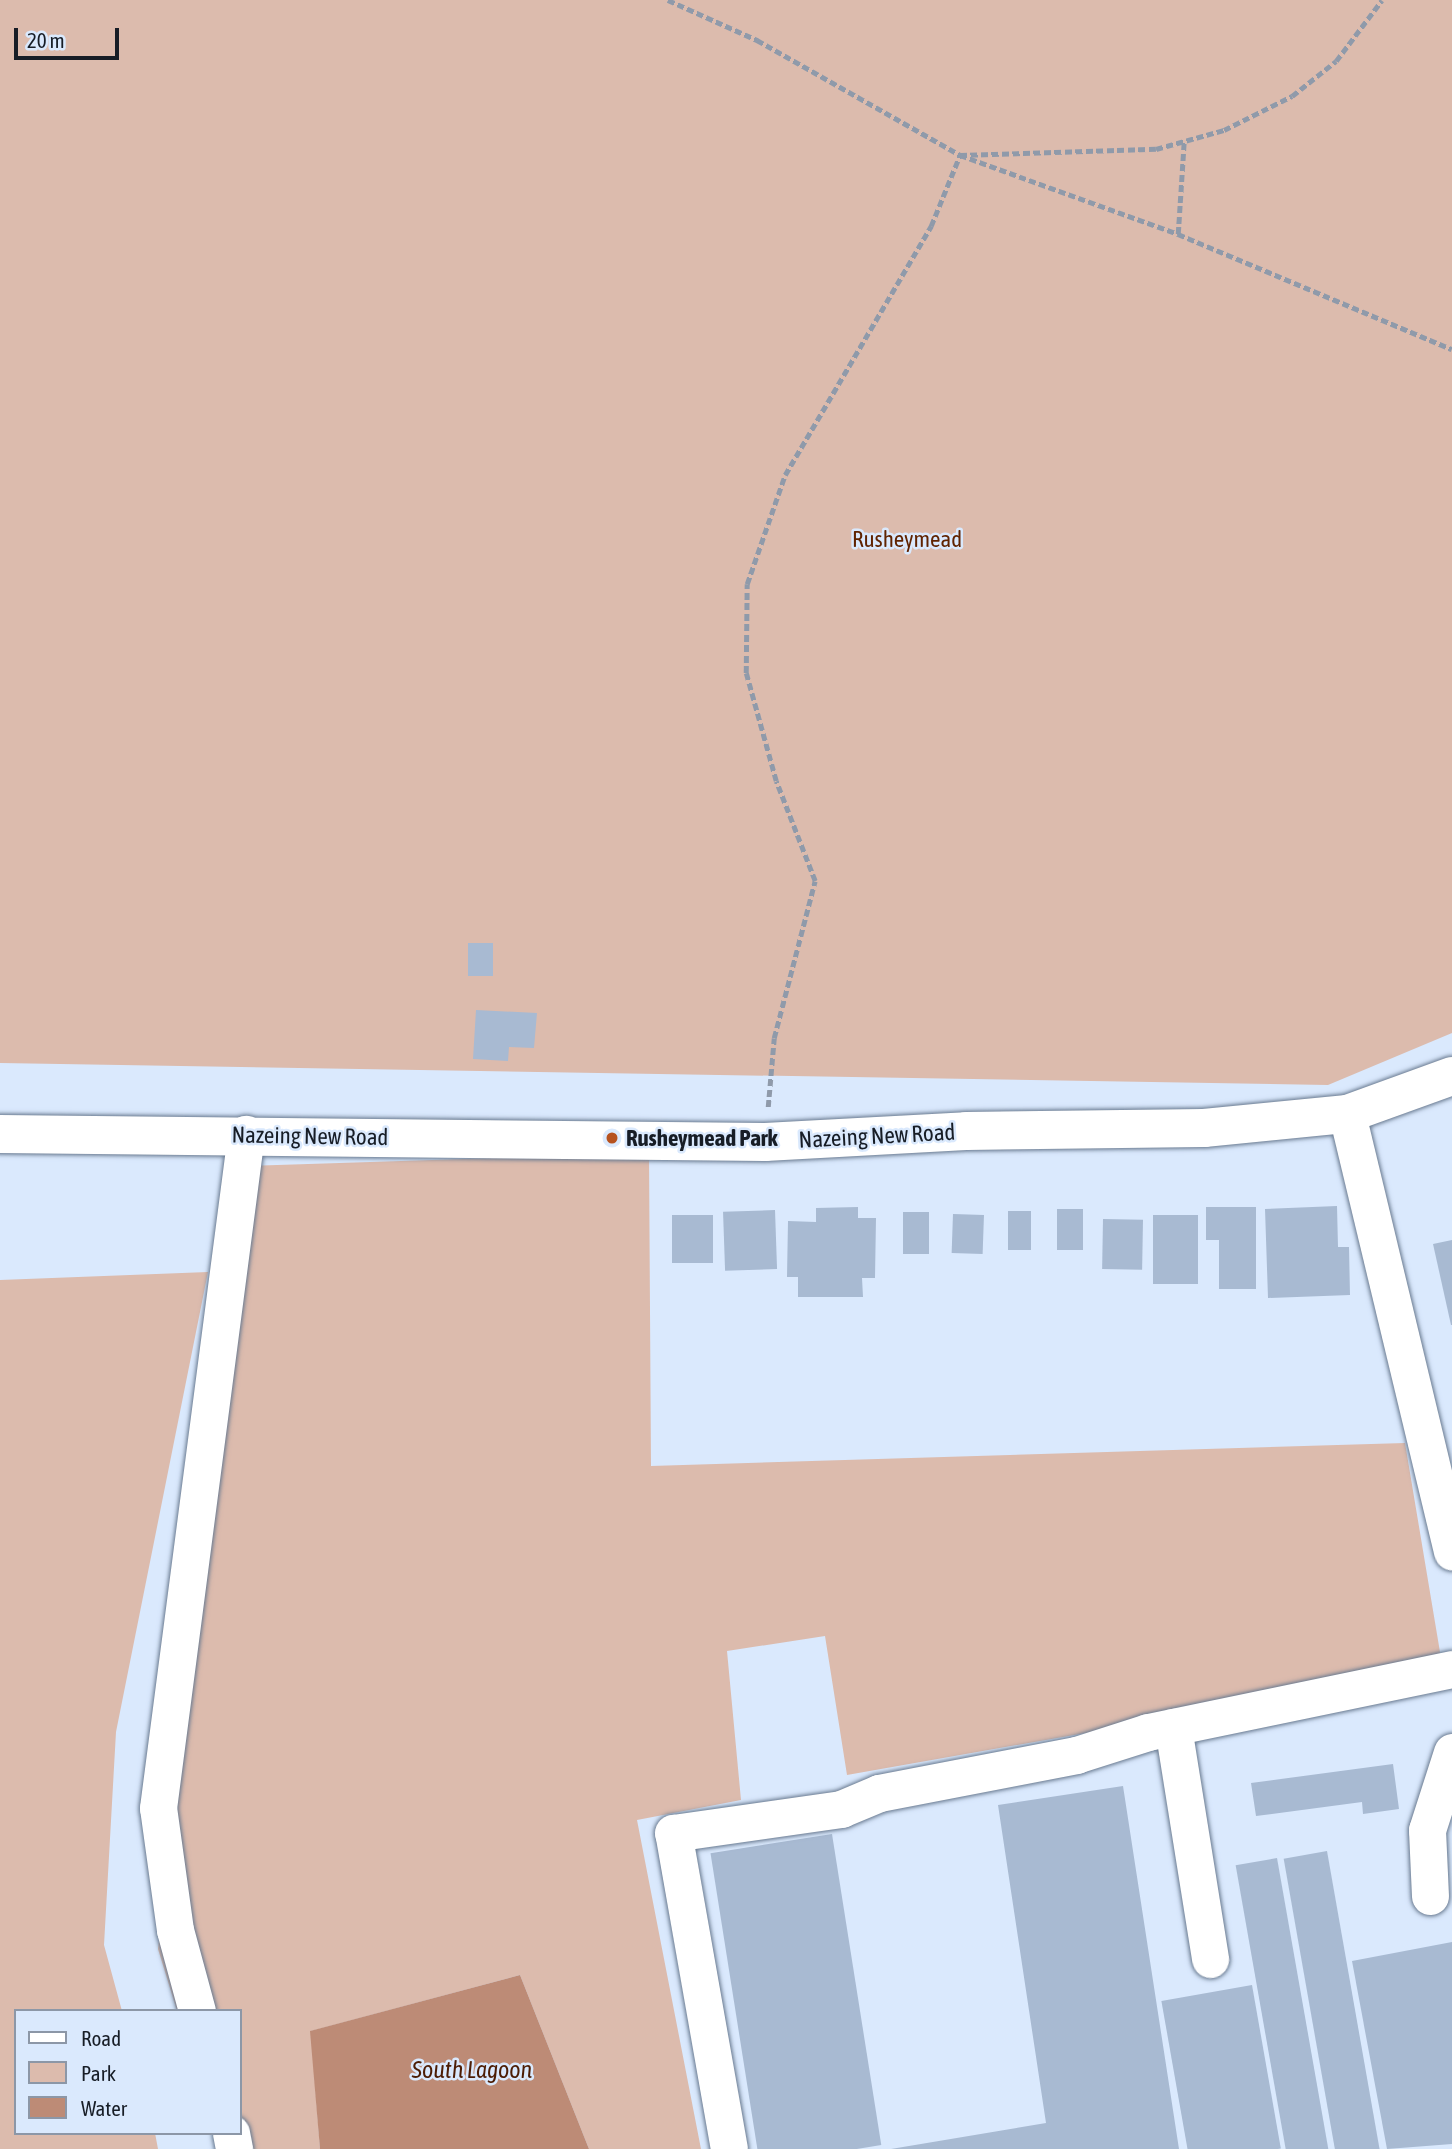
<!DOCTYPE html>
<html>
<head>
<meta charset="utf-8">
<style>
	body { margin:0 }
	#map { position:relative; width:1452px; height:2149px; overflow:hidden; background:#dae9fd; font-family:"Asap Condensed",sans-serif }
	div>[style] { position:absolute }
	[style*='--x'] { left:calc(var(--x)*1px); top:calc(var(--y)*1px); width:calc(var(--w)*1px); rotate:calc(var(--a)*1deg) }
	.green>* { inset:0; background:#dcbbad }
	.water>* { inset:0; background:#bd8b76 }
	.building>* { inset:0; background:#a8bad2; transform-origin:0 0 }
	.path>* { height:4.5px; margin-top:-2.25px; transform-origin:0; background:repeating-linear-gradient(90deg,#8f9aaa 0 7px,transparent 0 10.5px) }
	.roads { filter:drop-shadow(0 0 2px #697a90) drop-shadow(0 0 2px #697a90) }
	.minor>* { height:37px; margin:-18.5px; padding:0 18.5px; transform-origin:18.5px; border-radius:18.5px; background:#fff }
	.major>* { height:38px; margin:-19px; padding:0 19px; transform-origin:19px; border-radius:19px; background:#fff }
	.dots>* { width:19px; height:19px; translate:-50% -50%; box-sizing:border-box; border:4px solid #dae9fd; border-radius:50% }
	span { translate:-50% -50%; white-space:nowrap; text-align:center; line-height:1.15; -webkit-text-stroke:5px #dae9fd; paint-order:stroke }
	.park-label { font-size:23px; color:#602301 }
	.street-label { font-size:23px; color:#171d26 }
	.poi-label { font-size:23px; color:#171d26; font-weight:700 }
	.left { translate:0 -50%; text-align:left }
	.water-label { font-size:24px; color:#4c1d05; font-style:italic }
	.legend { position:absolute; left:14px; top:2009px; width:228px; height:126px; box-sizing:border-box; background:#dae9fd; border:2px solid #8c97a7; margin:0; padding:9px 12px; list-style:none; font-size:21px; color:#171d26 }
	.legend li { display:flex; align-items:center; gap:14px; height:35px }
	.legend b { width:35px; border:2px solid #8c97a7 }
	.scale { position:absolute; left:14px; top:28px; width:105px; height:32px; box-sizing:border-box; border:4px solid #171d26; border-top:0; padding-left:9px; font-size:21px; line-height:24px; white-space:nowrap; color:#171d26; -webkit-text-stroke:5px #dae9fd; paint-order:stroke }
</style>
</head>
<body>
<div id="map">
	<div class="green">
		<div style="clip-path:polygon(0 0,1452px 0,1452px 1033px,1328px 1085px,0 1063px)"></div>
		<div style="clip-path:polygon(649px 1153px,651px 1466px,1405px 1443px,1443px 1670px,847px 1775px,825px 1636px,727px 1651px,741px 1800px,637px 1820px,701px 2149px,589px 2149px,520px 1975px,311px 2031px,320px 2149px,218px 2149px,240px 2133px,240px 2011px,177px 2011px,158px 1949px,247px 1166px)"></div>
		<div style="clip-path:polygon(208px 1272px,116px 1732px,104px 1945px,122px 2011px,16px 2011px,16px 2133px,155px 2133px,158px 2149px,0 2149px,0 1280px)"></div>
	</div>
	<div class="water">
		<div style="clip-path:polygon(520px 1975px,589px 2149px,320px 2149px,310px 2031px)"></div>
	</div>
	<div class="building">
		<div style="left:468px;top:943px;width:25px;height:33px"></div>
		<div style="clip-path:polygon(476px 1010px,537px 1013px,534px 1048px,509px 1047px,508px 1061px,473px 1059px)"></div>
		<div style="clip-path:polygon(1337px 1206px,1338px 1247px,1349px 1247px,1350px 1295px,1268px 1298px,1265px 1209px)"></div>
		<div style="clip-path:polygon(858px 1207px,858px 1218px,876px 1218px,875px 1278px,862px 1278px,863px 1297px,798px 1297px,798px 1277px,787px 1277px,788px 1221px,816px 1222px,816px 1208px)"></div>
		<div style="clip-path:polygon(1206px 1207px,1256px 1207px,1256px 1289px,1219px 1289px,1219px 1240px,1206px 1240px)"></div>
		<div style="left:1057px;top:1209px;width:26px;height:41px"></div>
		<div style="left:775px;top:1210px;width:59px;height:52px;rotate:88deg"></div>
		<div style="left:1008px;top:1211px;width:23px;height:39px"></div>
		<div style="left:903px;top:1212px;width:26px;height:42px"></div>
		<div style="left:953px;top:1214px;width:31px;height:39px;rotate:2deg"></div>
		<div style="left:672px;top:1215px;width:41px;height:48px"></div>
		<div style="left:1153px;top:1215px;width:45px;height:69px"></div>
		<div style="left:1103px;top:1219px;width:40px;height:50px;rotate:1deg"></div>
		<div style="clip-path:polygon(1452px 1240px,1452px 1325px,1451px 1325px,1433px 1244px)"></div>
		<div style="clip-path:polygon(1393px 1764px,1399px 1809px,1363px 1814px,1362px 1802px,1256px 1816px,1251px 1783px)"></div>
		<div style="clip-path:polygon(1123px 1786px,1179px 2149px,891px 2149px,1046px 2123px,998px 1805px)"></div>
		<div style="left:832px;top:1834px;width:315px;height:123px;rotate:81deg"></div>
		<div style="left:1327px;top:1851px;width:303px;height:44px;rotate:80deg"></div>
		<div style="left:1277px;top:1858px;width:296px;height:42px;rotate:80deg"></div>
		<div style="clip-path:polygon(1452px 1942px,1452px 2144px,1387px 2149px,1352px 1961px)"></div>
		<div style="left:1252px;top:1985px;width:166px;height:92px;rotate:80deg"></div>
	</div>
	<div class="path">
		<div style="--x:668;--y:0;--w:98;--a:24.2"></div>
		<div style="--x:757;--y:40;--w:233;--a:29.5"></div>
		<div style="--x:960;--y:155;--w:196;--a:-1.8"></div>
		<div style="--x:1156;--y:149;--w:71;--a:-15.6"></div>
		<div style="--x:1224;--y:130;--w:76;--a:-26.6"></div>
		<div style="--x:1292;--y:96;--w:56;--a:-38.5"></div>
		<div style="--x:1336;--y:61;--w:76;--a:-53"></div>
		<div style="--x:1178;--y:234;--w:93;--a:-86.3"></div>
		<div style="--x:768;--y:1107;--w:69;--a:-85"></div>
		<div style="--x:774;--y:1038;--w:162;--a:-75.4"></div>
		<div style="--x:815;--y:881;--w:107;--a:-111.3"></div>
		<div style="--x:776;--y:781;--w:112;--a:-105.5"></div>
		<div style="--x:746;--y:673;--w:89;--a:-89.4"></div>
		<div style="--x:747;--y:584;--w:115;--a:-70.8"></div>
		<div style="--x:785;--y:475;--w:289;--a:-59.6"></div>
		<div style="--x:931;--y:226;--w:77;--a:-67.8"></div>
		<div style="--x:960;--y:155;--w:232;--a:19.9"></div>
		<div style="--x:1178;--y:234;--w:297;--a:22.8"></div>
	</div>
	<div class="roads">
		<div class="minor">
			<div style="--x:1347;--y:1114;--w:450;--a:76.5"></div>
			<div style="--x:1173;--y:1727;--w:235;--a:80.9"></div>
			<div style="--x:1430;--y:1896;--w:66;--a:-92.6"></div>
			<div style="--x:1427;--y:1830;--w:82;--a:-72.2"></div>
			<div style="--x:197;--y:2011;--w:84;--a:-105.2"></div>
			<div style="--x:175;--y:1930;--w:123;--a:-97.9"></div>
			<div style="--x:158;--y:1808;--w:680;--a:-82.56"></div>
			<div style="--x:231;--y:2133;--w:16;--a:79"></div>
			<div style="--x:729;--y:2149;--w:321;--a:-100"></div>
			<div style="--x:673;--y:1833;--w:170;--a:-8.1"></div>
			<div style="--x:841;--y:1809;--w:41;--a:-22.8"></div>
			<div style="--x:879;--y:1793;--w:201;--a:-10.9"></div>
			<div style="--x:1076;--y:1755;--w:76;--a:-17.7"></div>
			<div style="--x:1148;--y:1732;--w:310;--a:-11.7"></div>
		</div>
		<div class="major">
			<div style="--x:0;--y:1134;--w:765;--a:0.6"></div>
			<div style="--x:765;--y:1142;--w:201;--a:-3.1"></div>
			<div style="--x:966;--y:1131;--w:238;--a:-0.7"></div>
			<div style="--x:1204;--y:1128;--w:144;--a:-5.6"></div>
			<div style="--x:1347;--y:1114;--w:112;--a:-19.9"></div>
		</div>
	</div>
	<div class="dots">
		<div style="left:612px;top:1138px;background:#b6521f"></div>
	</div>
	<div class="park-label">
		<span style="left:907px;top:539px">Rusheymead</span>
	</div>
	<div class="street-label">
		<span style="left:310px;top:1136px;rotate:1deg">Nazeing New Road</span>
		<span style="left:877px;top:1136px;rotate:-3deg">Nazeing New Road</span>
	</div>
	<div class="poi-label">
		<span class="left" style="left:626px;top:1138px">Rusheymead Park</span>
	</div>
	<div class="water-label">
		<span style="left:472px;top:2070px">South Lagoon</span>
	</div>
	<ul class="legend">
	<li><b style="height:9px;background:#fff"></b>Road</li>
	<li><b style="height:19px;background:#dcbbad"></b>Park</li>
	<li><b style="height:19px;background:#bd8b76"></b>Water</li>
	</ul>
	<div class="scale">20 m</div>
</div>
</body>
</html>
